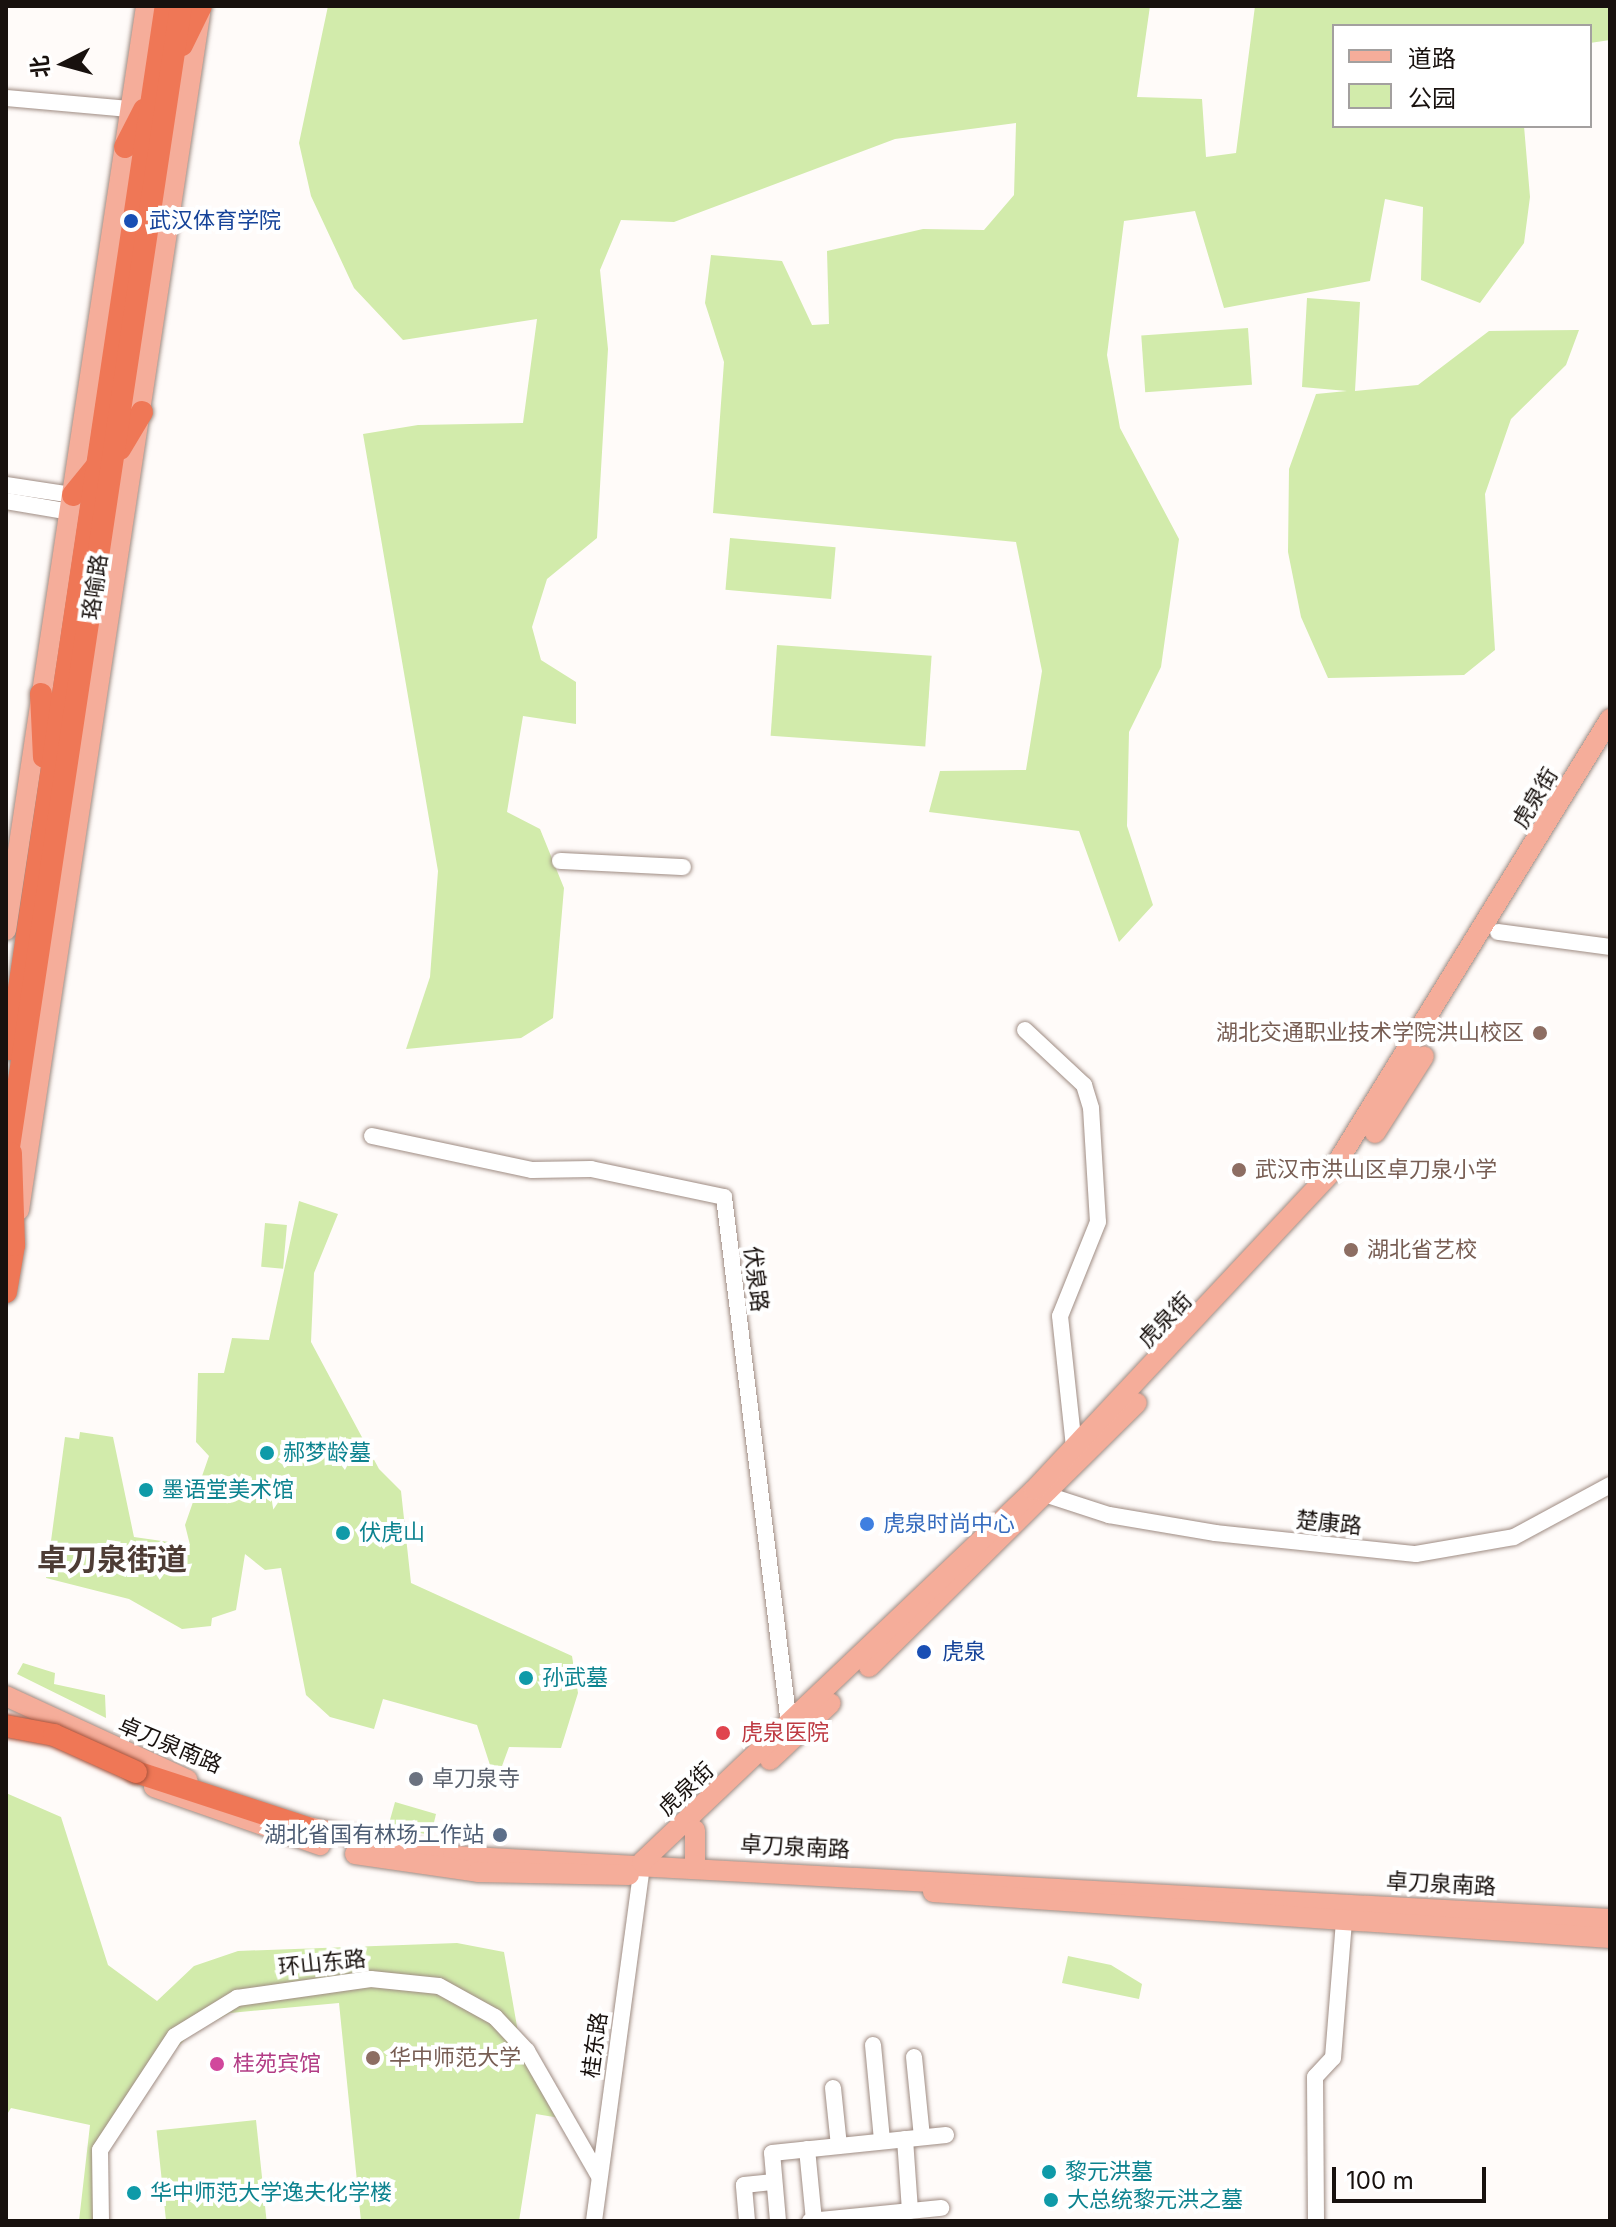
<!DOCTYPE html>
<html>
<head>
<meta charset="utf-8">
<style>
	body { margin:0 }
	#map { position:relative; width:1616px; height:2227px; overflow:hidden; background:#fffbf9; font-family:Inter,"Noto Sans SC",sans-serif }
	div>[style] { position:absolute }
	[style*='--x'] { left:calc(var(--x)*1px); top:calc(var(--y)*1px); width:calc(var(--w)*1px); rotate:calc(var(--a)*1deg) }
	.green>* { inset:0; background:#d2ebab; transform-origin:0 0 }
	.roads { filter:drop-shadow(0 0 2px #9f8c83) drop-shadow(0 0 2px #9f8c83) }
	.minor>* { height:16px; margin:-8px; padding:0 8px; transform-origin:8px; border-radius:8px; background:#fff }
	.major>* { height:20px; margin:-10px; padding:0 10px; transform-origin:10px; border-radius:10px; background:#f5ad9a }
	.highway>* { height:22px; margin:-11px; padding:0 11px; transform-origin:11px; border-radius:11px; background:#ef7756 }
	.bridges { filter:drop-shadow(0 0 2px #a4533d) drop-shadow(0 0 2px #a4533d) }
	.highway-bridge>* { height:22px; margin:-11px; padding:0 11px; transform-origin:11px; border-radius:11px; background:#ef7756 }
	.dots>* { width:22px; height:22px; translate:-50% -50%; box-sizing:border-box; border:4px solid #fff; border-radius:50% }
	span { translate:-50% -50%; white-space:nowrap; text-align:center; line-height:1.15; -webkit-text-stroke:8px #fff; paint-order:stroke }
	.transit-label { font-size:22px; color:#164399 }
	.left { translate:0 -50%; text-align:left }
	.street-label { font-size:22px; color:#18110e }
	.education-label { font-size:22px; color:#785e54 }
	.right { translate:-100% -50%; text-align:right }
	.culture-label { font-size:22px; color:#0d838f }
	.shop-label { font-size:22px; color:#366cbe }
	.health-label { font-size:22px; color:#be3a42 }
	.worship-label { font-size:22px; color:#5b616d }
	.service-label { font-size:22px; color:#4e5e75 }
	.hotel-label { font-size:22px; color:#b23c85 }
	.district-label { font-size:30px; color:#4d3c35; font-weight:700 }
	.frame { position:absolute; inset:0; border:8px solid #18110e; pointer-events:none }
	.legend { position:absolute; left:1332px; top:24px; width:260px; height:104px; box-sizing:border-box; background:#fff; border:2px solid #a3a09f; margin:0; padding:10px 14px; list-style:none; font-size:24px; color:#18110e }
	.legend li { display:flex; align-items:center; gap:16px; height:40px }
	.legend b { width:40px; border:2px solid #a3a09f }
	.north { position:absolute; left:24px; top:24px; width:80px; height:80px; -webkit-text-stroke:6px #fff; paint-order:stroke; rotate:264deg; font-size:22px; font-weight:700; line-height:32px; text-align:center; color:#18110e }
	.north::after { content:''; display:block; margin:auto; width:28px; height:36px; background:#18110e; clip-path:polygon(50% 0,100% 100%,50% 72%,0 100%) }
	.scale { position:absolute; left:1332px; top:2167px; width:154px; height:36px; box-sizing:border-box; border:4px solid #18110e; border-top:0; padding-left:10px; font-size:24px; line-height:28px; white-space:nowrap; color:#18110e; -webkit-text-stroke:6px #fff; paint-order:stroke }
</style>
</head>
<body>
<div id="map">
	<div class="green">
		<div style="clip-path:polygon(328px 6px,1150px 6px,1137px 97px,1202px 99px,1206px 157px,1236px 153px,1255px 6px,1610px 6px,1610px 40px,1590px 43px,1590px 26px,1334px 26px,1334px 126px,1524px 126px,1530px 197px,1524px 243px,1480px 303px,1421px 280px,1423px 207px,1385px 199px,1370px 281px,1224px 308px,1195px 211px,1124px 221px,1107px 355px,1120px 428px,1179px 539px,1161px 667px,1129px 732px,1127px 826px,1153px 905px,1119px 942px,1079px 831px,929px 812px,940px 771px,1026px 770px,1042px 671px,1016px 542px,713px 513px,724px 362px,705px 303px,711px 255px,782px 261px,812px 325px,829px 324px,827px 251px,923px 229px,984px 230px,1014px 195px,1016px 123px,895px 139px,674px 222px,621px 220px,600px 270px,608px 349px,597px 538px,547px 579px,532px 627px,541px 660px,576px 682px,576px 724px,523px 716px,507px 812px,540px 829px,564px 888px,553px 1018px,521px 1038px,406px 1049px,430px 977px,438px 871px,363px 434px,418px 425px,523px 423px,537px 319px,403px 340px,354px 288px,311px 196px,299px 143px)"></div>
		<div style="clip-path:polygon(1307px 298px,1360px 302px,1355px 391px,1418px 385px,1489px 331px,1579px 330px,1566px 365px,1511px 419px,1485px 494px,1495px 650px,1464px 675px,1328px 678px,1301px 617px,1288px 552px,1289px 469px,1316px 394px,1347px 391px,1302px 387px)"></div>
		<div style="left:1248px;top:328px;width:57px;height:107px;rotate:86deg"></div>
		<div style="left:730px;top:538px;width:106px;height:52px;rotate:5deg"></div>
		<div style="left:777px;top:645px;width:155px;height:91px;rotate:4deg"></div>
		<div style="clip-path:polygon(299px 1201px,338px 1214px,314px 1273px,311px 1342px,379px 1469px,401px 1491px,411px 1583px,572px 1656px,578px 1693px,561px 1748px,509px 1747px,502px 1766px,490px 1765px,477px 1725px,383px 1699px,374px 1729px,330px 1717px,306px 1695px,281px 1568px,265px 1570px,245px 1554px,236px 1610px,212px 1618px,211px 1626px,182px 1629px,129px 1599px,46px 1578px,65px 1437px,79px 1439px,80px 1432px,113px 1437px,134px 1537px,190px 1545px,185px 1525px,209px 1456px,196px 1442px,198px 1373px,224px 1373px,232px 1338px,269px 1340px)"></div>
		<div style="left:265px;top:1223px;width:22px;height:44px;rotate:5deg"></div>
		<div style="clip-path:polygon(23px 1663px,55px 1673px,54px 1684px,105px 1695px,106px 1718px,17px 1674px)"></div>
		<div style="clip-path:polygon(6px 1793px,61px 1817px,108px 1965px,157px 2001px,194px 1966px,238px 1951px,457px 1943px,504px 1952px,522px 2055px,566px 2119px,536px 2114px,519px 2221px,361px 2221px,339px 2003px,230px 2013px,191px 2034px,126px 2096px,106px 2151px,99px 2221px,79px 2221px,90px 2125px,11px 2108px,6px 2116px)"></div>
		<div style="clip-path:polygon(395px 1802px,436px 1814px,431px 1835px,388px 1827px)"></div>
		<div style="clip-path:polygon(1068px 1956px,1111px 1965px,1142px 1984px,1139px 1999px,1062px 1983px)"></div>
		<div style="left:256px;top:2120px;width:101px;height:100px;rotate:84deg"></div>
	</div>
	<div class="roads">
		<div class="minor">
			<div style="--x:6;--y:98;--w:124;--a:5.1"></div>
			<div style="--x:6;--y:485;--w:68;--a:8.5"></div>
			<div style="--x:6;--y:501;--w:66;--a:9.6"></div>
			<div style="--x:560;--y:861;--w:123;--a:2.8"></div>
			<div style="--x:1498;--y:932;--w:113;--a:7.6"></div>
			<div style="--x:1025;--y:1030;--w:81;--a:43"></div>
			<div style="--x:1084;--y:1085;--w:24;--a:73"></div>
			<div style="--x:1091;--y:1108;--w:114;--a:86.5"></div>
			<div style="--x:1098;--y:1222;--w:101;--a:112"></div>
			<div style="--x:1060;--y:1316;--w:131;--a:83.9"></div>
			<div style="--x:372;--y:1136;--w:164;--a:12"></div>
			<div style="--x:532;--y:1170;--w:59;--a:-1"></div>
			<div style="--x:591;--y:1169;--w:136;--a:11.9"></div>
			<div style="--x:724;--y:1197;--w:531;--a:82.97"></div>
			<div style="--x:1035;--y:1491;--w:78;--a:18"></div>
			<div style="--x:1109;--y:1515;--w:108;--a:9.6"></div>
			<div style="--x:1215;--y:1533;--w:202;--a:6"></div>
			<div style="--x:1416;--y:1554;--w:99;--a:-9.8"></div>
			<div style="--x:1514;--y:1537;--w:109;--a:-28.4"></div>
			<div style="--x:873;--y:2045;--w:96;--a:84.6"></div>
			<div style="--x:914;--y:2057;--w:80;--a:84.3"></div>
			<div style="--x:833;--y:2088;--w:58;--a:84.1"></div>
			<div style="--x:905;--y:2139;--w:72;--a:86"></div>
			<div style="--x:807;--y:2149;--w:72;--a:84.4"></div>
			<div style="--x:101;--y:2221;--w:71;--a:-90.8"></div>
			<div style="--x:100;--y:2150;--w:136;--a:-56.7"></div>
			<div style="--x:175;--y:2036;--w:73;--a:-31.5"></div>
			<div style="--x:237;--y:1998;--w:135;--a:-8.1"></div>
			<div style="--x:371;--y:1979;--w:68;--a:5.9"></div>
			<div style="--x:439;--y:1986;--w:64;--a:29"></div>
			<div style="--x:495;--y:2017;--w:47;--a:46.7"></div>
			<div style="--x:527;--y:2051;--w:144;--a:60.1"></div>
			<div style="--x:594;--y:2221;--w:349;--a:-82.3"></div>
			<div style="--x:747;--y:2221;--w:36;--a:-95"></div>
			<div style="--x:744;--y:2185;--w:30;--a:-6"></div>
			<div style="--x:778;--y:2221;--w:68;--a:-95"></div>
			<div style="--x:772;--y:2153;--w:175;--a:-5.9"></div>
			<div style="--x:810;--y:2221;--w:132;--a:-5.7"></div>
			<div style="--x:1316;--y:2221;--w:144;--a:-90.4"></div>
			<div style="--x:1315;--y:2077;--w:26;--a:-47"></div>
			<div style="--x:1333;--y:2058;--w:136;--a:-85.4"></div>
		</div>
		<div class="major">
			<div style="--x:6;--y:930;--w:935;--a:-81.38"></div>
			<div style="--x:1375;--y:1133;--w:91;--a:-57.5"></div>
			<div style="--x:19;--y:1210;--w:1209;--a:-81.39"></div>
			<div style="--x:869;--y:1667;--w:376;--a:-44.6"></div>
			<div style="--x:6;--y:1696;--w:200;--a:24.8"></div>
			<div style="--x:770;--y:1760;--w:83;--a:-43.1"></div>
			<div style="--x:154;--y:1787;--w:176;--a:19.3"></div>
			<div style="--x:303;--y:1826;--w:153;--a:11.3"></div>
			<div style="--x:453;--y:1856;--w:1159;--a:3.12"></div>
			<div style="--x:355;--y:1854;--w:124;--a:8.3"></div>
			<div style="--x:478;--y:1872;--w:151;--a:1.1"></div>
			<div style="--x:642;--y:1862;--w:540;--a:-43.5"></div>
			<div style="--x:1034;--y:1490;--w:437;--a:-46.9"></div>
			<div style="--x:1332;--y:1171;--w:531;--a:-58.41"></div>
			<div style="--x:695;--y:1865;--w:35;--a:-90"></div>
			<div style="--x:933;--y:1892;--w:679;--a:3.89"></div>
		</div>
		<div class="highway">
			<div style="--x:182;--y:45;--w:43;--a:-64"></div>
			<div style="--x:125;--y:147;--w:42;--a:-62.8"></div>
			<div style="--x:120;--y:449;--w:43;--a:-59.3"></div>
			<div style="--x:73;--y:495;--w:35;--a:-51"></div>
			<div style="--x:41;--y:694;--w:63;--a:87.3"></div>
			<div style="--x:10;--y:1049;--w:1050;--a:-81.51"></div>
			<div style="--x:6;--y:1167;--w:1174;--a:-81.43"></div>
			<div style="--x:6;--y:1292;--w:48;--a:-80.3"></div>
			<div style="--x:14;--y:1245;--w:92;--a:-91.9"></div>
			<div style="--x:136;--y:1772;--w:190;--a:18.1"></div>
		</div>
	</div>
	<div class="bridges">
		<div class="highway-bridge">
			<div style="--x:6;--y:1726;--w:49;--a:10.6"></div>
			<div style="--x:54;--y:1735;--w:90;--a:24.3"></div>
		</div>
	</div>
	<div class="dots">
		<div style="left:131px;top:221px;background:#1a4fb4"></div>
		<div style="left:1540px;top:1033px;background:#8d6e63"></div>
		<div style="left:1239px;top:1170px;background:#8d6e63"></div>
		<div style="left:1351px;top:1250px;background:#8d6e63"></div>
		<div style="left:267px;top:1453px;background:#0f9aa8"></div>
		<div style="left:146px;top:1490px;background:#0f9aa8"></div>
		<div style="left:867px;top:1524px;background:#3f7fe0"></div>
		<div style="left:343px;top:1533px;background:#0f9aa8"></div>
		<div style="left:924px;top:1652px;background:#1a4fb4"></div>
		<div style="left:526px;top:1678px;background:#0f9aa8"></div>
		<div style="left:723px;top:1733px;background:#e0444e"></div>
		<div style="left:416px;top:1779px;background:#6b7280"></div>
		<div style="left:500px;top:1835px;background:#5c6f8a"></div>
		<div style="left:373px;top:2058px;background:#8d6e63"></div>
		<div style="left:217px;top:2064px;background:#d1479c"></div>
		<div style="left:1049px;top:2172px;background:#0f9aa8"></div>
		<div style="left:134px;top:2193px;background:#0f9aa8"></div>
		<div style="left:1051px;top:2200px;background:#0f9aa8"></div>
	</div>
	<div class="transit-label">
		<span class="left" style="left:149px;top:221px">武汉体育学院</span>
		<span class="left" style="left:942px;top:1652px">虎泉</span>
	</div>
	<div class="street-label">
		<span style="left:95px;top:587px;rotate:-82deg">珞喻路</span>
		<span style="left:1535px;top:798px;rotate:-59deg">虎泉街</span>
		<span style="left:756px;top:1279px;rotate:83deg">伏泉路</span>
		<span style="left:1165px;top:1320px;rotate:-46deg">虎泉街</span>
		<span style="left:1329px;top:1523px;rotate:6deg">楚康路</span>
		<span style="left:170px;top:1745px;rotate:23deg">卓刀泉南路</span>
		<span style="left:686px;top:1789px;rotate:-43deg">虎泉街</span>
		<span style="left:795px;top:1847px;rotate:3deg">卓刀泉南路</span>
		<span style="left:1441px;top:1884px;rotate:3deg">卓刀泉南路</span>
		<span style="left:322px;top:1963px;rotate:-6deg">环山东路</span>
		<span style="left:595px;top:2045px;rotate:-82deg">桂东路</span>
	</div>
	<div class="education-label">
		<span class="right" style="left:1524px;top:1033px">湖北交通职业技术学院洪山校区</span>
		<span class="left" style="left:1255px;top:1170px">武汉市洪山区卓刀泉小学</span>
		<span class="left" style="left:1367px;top:1250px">湖北省艺校</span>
		<span class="left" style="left:389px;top:2058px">华中师范大学</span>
	</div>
	<div class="culture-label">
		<span class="left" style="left:283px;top:1453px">郝梦龄墓</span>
		<span class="left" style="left:162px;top:1490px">墨语堂美术馆</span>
		<span class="left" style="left:359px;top:1533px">伏虎山</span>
		<span class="left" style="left:542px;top:1678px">孙武墓</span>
		<span class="left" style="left:1065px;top:2172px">黎元洪墓</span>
		<span class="left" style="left:150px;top:2193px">华中师范大学逸夫化学楼</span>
		<span class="left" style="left:1067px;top:2200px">大总统黎元洪之墓</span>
	</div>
	<div class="shop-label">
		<span class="left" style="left:883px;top:1524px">虎泉时尚中心</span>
	</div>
	<div class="health-label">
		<span class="left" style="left:741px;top:1733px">虎泉医院</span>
	</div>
	<div class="worship-label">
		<span class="left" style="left:432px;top:1779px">卓刀泉寺</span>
	</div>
	<div class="service-label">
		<span class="right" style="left:484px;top:1835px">湖北省国有林场工作站</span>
	</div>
	<div class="hotel-label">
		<span class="left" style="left:233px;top:2064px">桂苑宾馆</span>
	</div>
	<div class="district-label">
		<span style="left:112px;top:1559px">卓刀泉街道</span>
	</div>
	<div class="frame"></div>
	<ul class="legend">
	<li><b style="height:10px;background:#f5ad9a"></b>道路</li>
	<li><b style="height:22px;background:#d2ebab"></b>公园</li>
	</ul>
	<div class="north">北</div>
	<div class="scale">100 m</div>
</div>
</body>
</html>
